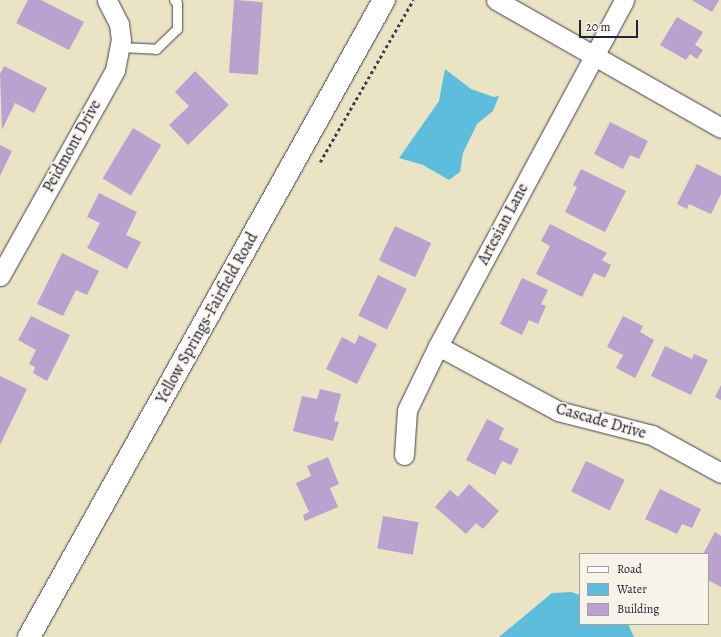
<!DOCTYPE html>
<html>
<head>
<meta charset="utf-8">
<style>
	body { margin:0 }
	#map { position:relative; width:721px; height:637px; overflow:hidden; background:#ebe4c4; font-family:Alegreya,serif }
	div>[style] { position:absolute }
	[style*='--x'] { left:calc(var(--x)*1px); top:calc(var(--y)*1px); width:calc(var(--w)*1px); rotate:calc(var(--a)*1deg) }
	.water>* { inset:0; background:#5dbddc }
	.building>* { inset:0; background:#baa1d0; transform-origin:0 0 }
	.path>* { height:2.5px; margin-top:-1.25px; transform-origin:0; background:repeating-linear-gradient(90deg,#403f50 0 3px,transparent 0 6px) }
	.roads { filter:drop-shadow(0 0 1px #403f50) drop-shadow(0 0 1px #403f50) }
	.service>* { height:9px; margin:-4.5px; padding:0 4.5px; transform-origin:4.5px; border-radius:4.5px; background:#fff }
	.minor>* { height:19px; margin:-9.5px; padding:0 9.5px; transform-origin:9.5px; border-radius:9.5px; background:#fff }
	.secondary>* { height:22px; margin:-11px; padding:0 11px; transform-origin:11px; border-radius:11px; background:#fff }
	span { translate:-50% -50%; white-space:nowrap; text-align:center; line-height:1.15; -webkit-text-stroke:3.5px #f7f3e8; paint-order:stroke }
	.street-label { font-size:16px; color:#22223b }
	.legend { position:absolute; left:579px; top:553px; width:130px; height:72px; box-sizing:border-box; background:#f7f3e8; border:1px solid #a29fa3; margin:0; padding:5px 7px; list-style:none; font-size:12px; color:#22223b }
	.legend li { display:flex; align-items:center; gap:8px; height:20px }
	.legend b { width:20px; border:1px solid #a29fa3 }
	.scale { position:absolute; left:579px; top:20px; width:59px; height:18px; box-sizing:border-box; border:2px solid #22223b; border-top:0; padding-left:5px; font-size:12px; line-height:14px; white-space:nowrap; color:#22223b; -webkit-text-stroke:3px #f7f3e8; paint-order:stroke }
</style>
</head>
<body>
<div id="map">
	<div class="water">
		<div style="clip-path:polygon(445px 69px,471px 89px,494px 97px,499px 96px,493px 111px,477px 124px,463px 153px,460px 172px,449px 180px,423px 165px,399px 158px,439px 101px)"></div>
		<div style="clip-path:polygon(571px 592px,580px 595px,580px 624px,628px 624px,634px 637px,499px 637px,552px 593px)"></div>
	</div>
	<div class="building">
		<div style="clip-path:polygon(28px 0,41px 0,84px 22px,69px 50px,16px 23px)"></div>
		<div style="left:234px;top:0;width:29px;height:73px;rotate:4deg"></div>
		<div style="clip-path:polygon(692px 0,719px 0,712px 12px)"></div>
		<div style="clip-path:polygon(677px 17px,703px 32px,695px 45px,703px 50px,697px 59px,690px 54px,686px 60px,660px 45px)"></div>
		<div style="clip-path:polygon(4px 66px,47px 88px,34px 113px,15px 103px,2px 130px,0 74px)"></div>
		<div style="clip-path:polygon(195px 71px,229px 105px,188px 145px,169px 125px,189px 106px,175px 92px)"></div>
		<div style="clip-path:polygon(610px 122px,648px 141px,639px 159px,630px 155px,623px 169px,594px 154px)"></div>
		<div style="left:133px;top:128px;width:33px;height:59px;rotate:31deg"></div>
		<div style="clip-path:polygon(0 145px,12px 151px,0 176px)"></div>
		<div style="clip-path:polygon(697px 164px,721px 176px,721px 194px,711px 214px,689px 204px,687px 209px,677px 204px)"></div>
		<div style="clip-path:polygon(581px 169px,626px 191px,605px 232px,565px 212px,577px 187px,573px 185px)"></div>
		<div style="clip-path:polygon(99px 193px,137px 212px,126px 235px,141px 242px,127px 269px,87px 248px,100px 223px,87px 217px)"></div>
		<div style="clip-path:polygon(550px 224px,607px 253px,602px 260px,611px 265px,605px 278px,594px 273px,582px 297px,536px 274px,550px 246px,541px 241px)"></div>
		<div style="left:395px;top:226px;width:40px;height:38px;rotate:25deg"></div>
		<div style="clip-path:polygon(62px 253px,99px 271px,87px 295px,76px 290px,63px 316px,37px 304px)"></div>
		<div style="left:378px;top:275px;width:32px;height:45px;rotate:26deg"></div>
		<div style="clip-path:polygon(522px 278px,548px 290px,541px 304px,546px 306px,538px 324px,529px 320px,522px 335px,500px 324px)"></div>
		<div style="clip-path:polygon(31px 316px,70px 335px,47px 381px,33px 373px,35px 367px,29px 364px,36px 350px,18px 340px)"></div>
		<div style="clip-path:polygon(623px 316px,643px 326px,640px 332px,654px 340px,635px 378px,616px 368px,623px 355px,607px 347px)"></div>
		<div style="clip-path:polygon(359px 335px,377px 344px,357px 384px,326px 369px,342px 337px,355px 344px)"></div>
		<div style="clip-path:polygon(665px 346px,692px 359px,694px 354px,708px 360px,691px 395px,651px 376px)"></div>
		<div style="clip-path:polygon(0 376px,27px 389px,0 445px)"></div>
		<div style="clip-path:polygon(721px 385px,721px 400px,715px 397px)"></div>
		<div style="clip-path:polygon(320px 389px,341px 394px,334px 421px,339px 422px,333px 441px,293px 431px,302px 396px,317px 399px)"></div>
		<div style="clip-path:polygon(487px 419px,504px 428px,499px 439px,519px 449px,511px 465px,502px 461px,495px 475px,466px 460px)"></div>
		<div style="clip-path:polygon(328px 457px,339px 484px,330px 488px,338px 507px,305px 521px,303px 515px,309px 512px,296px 483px,311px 476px,307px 466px)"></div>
		<div style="left:586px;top:461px;width:43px;height:34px;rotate:26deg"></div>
		<div style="clip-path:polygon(469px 484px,499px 511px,483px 529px,476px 523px,466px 534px,435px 507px,450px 490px,458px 497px)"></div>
		<div style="clip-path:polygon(660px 489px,701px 509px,692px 528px,682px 524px,677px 534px,645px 519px)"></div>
		<div style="left:383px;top:516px;width:36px;height:33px;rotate:10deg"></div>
		<div style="clip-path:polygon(715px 532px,721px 536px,721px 587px,708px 580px,708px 554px,703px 554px)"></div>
	</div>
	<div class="path">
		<div style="--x:320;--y:162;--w:187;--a:-60.1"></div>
	</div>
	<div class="roads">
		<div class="service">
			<div style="--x:121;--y:47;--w:35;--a:3"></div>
			<div style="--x:156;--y:49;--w:29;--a:-44"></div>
			<div style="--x:177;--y:29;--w:26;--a:-90"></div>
			<div style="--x:177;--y:3;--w:4;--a:-135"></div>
		</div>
		<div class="minor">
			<div style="--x:496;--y:0;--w:259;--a:29.6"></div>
			<div style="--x:0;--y:276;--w:236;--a:-60.8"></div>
			<div style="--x:115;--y:70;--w:31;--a:-79"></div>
			<div style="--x:121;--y:40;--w:16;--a:-97"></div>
			<div style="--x:119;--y:24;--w:27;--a:-117"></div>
			<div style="--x:438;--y:346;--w:136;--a:28.4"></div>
			<div style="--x:558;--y:411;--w:97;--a:14.3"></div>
			<div style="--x:652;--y:435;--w:79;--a:28.8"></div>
			<div style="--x:404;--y:455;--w:45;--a:-86.2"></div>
			<div style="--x:407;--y:410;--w:71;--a:-64.2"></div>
			<div style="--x:438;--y:346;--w:393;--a:-61.7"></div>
		</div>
		<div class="secondary">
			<div style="--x:29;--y:637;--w:729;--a:-60.87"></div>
		</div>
	</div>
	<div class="street-label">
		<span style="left:72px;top:146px;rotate:-61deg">Peidmont Drive</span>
		<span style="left:503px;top:224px;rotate:-62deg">Artesian Lane</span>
		<span style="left:207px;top:318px;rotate:-61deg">Yellow Springs-Fairfield Road</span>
		<span style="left:601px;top:421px;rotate:16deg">Cascade Drive</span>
	</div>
	<ul class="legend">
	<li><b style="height:5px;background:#fff"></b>Road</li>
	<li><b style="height:11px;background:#5dbddc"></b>Water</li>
	<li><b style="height:11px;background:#baa1d0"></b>Building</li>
	</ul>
	<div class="scale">20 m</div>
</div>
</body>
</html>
